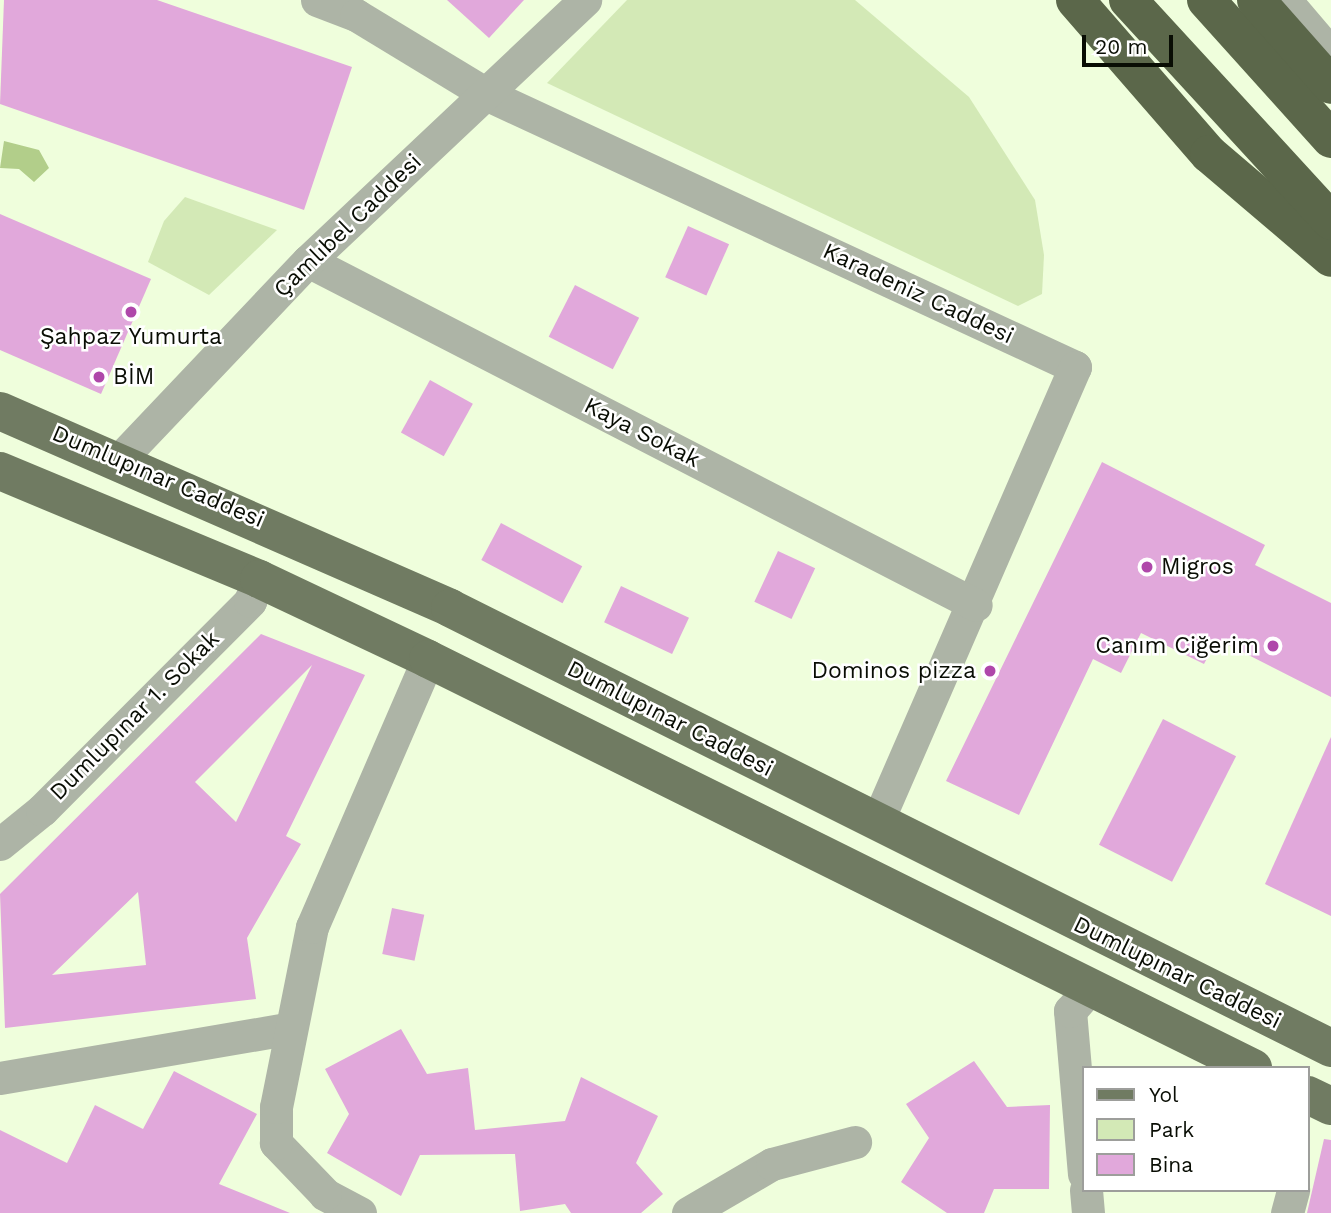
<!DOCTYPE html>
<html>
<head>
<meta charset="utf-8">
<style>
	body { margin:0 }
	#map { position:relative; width:1331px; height:1213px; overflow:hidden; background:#effedc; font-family:"Work Sans",sans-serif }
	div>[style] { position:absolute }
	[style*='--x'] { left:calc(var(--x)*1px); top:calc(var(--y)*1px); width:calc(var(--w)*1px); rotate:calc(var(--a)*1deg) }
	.green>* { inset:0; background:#d3e9b6 }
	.water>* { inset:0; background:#b2ce8a }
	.building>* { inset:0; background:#e1a8db; transform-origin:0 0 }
	.minor>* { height:33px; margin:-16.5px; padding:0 16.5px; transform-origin:16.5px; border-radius:16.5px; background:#adb4a6 }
	.major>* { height:38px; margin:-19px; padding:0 19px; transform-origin:19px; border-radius:19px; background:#707b62 }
	.highway>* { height:38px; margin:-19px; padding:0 19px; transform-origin:19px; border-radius:19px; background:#5b674a }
	.dots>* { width:19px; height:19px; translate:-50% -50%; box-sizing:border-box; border:4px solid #fff; border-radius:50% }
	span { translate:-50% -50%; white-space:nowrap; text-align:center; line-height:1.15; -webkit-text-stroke:5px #fff; paint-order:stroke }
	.street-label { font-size:23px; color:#090d04 }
	.poi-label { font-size:23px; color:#090d04 }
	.left { translate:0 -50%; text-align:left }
	.right { translate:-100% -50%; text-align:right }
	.legend { position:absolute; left:1082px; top:1066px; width:228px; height:126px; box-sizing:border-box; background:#fff; border:2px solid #9d9e9b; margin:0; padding:9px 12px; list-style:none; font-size:21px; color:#090d04 }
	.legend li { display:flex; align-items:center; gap:14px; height:35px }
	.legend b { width:35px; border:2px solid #9d9e9b }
	.scale { position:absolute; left:1082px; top:35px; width:91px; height:32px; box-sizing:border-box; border:4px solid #090d04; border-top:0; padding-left:9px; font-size:21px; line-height:24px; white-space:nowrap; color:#090d04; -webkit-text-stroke:5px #fff; paint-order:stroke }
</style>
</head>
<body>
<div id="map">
	<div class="green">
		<div style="clip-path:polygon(627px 0,855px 0,969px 97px,1035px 200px,1044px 255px,1042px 294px,1018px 306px,547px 83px)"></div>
		<div style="clip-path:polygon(185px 197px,277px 230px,209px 295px,148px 262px,164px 221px)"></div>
	</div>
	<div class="water">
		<div style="clip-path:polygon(4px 141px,39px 150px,49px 168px,34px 182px,19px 169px,0 168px)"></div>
	</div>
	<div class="building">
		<div style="clip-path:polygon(4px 0,157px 0,352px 67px,304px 210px,0 104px)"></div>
		<div style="clip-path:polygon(447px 0,524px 0,489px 38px)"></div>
		<div style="clip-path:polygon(0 214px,151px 279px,101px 394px,0 350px)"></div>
		<div style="left:688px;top:226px;width:45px;height:56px;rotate:24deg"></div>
		<div style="left:575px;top:285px;width:72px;height:58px;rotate:27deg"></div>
		<div style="left:430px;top:380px;width:49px;height:60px;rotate:29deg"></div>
		<div style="clip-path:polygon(1102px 462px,1265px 545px,1255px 565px,1331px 603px,1331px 697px,1217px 639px,1204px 664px,1141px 633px,1121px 673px,1093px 659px,1019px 815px,946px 781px)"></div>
		<div style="left:501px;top:523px;width:92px;height:42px;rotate:28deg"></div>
		<div style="left:778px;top:551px;width:41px;height:56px;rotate:25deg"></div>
		<div style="left:621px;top:586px;width:75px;height:40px;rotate:25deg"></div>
		<div style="clip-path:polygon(evenodd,261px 634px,365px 675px,286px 836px,301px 844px,247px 938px,256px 999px,5px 1028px,0 894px,261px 634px,312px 665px,236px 822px,195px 782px,312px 665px,261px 634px,138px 892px,146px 965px,52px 975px,138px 892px)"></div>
		<div style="left:1163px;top:719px;width:82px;height:141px;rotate:27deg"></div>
		<div style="clip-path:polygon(1331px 737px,1331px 916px,1265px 884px)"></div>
		<div style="left:392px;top:908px;width:33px;height:47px;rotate:12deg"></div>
		<div style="clip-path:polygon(401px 1029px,427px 1074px,468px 1068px,475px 1130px,565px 1121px,581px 1077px,658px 1116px,636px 1163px,663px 1194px,641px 1213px,571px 1213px,565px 1204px,520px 1211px,515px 1154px,420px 1155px,401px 1196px,327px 1153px,349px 1114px,325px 1069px)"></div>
		<div style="clip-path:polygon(974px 1061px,1007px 1107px,1050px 1105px,1049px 1189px,994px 1189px,984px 1213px,947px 1213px,901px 1182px,929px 1138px,906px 1104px)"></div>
		<div style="clip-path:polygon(174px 1071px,257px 1114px,219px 1184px,290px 1213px,0 1213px,0 1130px,67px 1163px,95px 1105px,143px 1129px)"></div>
		<div style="clip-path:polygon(1324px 1139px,1331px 1140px,1331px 1213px,1307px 1213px)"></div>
	</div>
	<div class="minor">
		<div style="--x:317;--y:0;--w:42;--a:21"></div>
		<div style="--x:356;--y:15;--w:154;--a:31.2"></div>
		<div style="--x:488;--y:95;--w:647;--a:24.86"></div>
		<div style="--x:1075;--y:367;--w:497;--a:113.5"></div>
		<div style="--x:1285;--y:0;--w:71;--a:49.6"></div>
		<div style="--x:308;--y:261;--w:751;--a:27.25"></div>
		<div style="--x:119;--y:460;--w:274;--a:-46.5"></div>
		<div style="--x:308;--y:261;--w:381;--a:-43.3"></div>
		<div style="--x:0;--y:844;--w:54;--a:-39"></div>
		<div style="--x:42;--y:810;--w:295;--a:-45.1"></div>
		<div style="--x:250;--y:601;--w:24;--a:-68"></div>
		<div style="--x:0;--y:1078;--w:292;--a:-9.7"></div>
		<div style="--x:1084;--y:1174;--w:164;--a:-94.9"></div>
		<div style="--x:1070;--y:1011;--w:32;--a:-49"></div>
		<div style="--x:1086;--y:1190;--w:23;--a:85"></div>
		<div style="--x:360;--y:1213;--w:40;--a:-152"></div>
		<div style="--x:325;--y:1194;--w:71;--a:-133.9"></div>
		<div style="--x:276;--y:1143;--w:36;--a:-90"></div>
		<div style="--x:276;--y:1107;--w:184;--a:-78.7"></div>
		<div style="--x:312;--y:927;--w:292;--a:-66.6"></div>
		<div style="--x:688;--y:1213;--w:97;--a:-30.3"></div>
		<div style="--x:772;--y:1164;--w:86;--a:-14.8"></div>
		<div style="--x:1287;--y:1213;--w:24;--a:-75"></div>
	</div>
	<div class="major">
		<div style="--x:0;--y:411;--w:491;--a:23.6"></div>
		<div style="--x:450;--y:608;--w:985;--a:26.54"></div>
		<div style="--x:0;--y:471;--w:281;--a:22.6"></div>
		<div style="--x:259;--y:579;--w:187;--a:25.3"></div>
		<div style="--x:428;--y:659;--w:921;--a:26.37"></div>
		<div style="--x:1308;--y:1095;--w:25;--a:26"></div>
	</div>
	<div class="highway">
		<div style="--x:1075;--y:0;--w:204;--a:49"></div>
		<div style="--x:1209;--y:154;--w:160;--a:40.4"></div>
		<div style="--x:1128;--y:0;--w:300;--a:47.4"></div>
		<div style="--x:1206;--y:0;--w:187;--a:48"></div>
		<div style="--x:1256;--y:0;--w:113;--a:48.6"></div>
	</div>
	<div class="dots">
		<div style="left:131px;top:312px;background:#af47aa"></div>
		<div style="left:99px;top:377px;background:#af47aa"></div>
		<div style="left:1147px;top:567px;background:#af47aa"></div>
		<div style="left:1273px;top:646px;background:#af47aa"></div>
		<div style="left:990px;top:671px;background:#af47aa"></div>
	</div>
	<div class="street-label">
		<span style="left:348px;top:226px;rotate:-44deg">Çamlıbel Caddesi</span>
		<span style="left:918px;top:294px;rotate:25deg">Karadeniz Caddesi</span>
		<span style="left:642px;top:433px;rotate:27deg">Kaya Sokak</span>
		<span style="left:158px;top:477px;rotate:23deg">Dumlupınar Caddesi</span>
		<span style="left:135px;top:716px;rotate:-45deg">Dumlupınar 1. Sokak</span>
		<span style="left:670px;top:719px;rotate:27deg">Dumlupınar Caddesi</span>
		<span style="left:1177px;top:973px;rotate:26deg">Dumlupınar Caddesi</span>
	</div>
	<div class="poi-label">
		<span style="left:131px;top:337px">Şahpaz Yumurta</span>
		<span class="left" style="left:113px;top:377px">BİM</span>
		<span class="left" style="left:1161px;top:567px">Migros</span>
		<span class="right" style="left:1259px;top:646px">Canım Ciğerim</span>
		<span class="right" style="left:976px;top:671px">Dominos pizza</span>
	</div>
	<ul class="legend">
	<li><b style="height:9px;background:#707b62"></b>Yol</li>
	<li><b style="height:19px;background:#d3e9b6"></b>Park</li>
	<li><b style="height:19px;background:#e1a8db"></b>Bina</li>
	</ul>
	<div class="scale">20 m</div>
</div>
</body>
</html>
